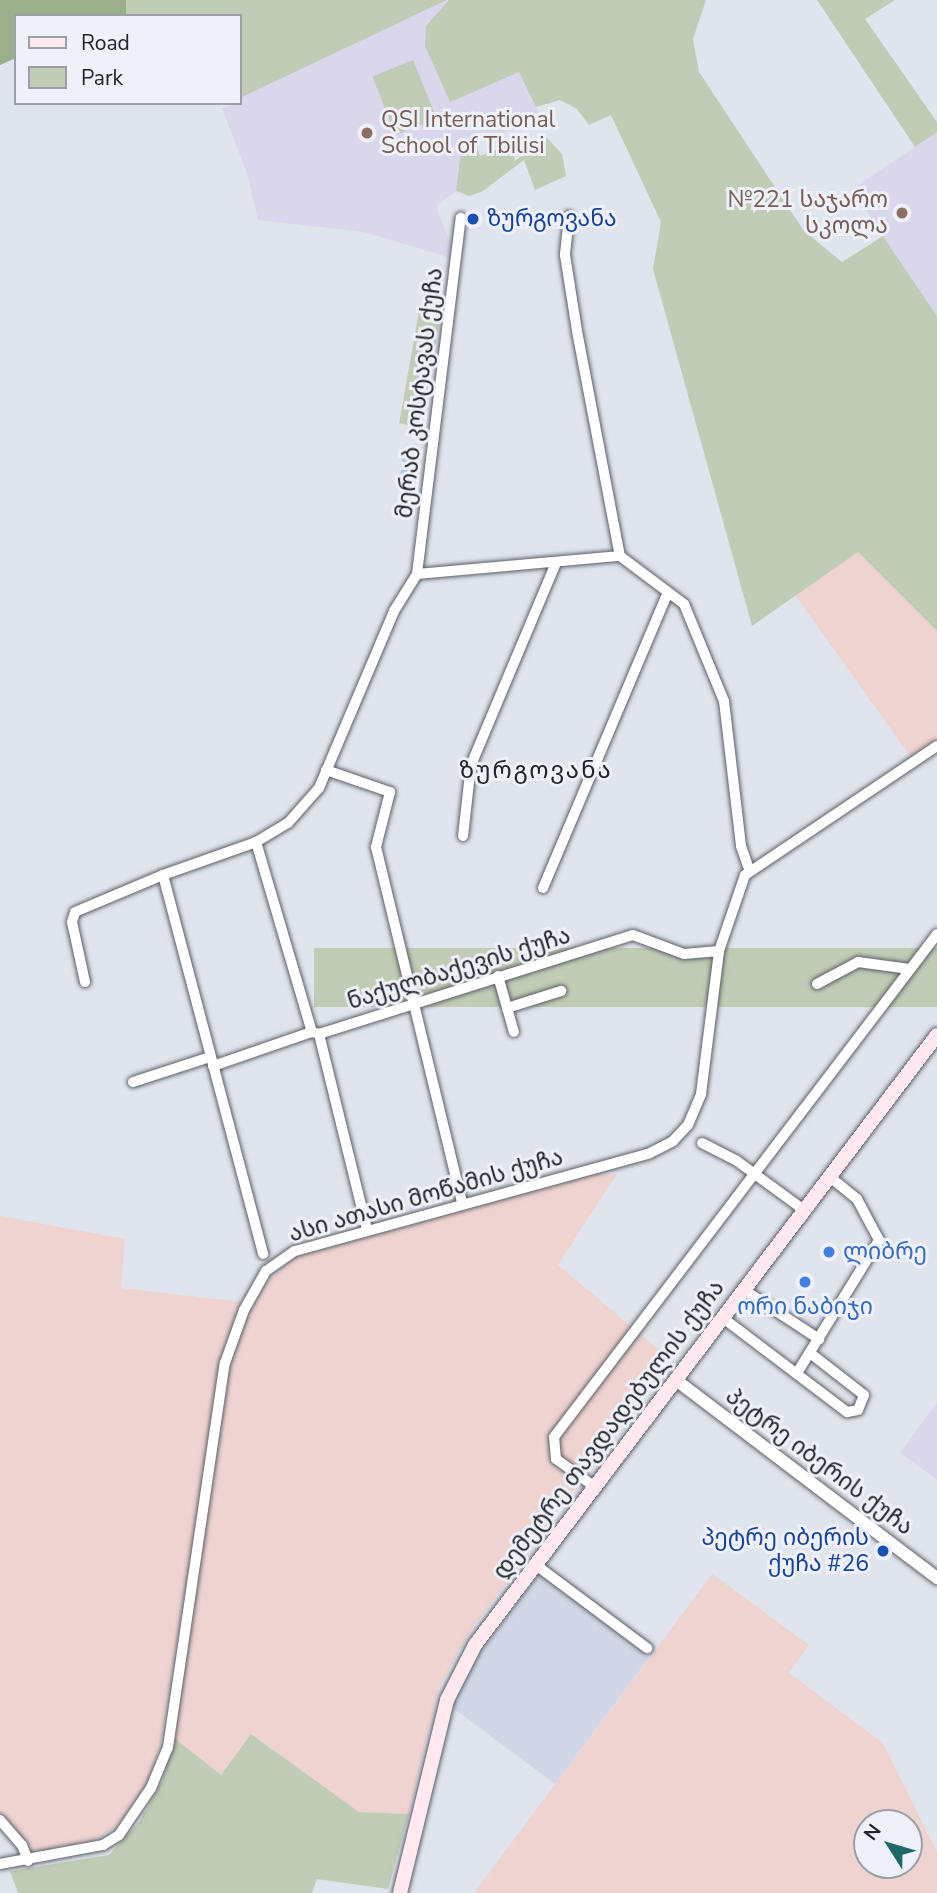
<!DOCTYPE html>
<html>
<head>
<meta charset="utf-8">
<style>
	body { margin:0 }
	#map { position:relative; width:937px; height:1893px; overflow:hidden; background:#e0e4ed; font-family:"Nunito Sans","Noto Sans Georgian",sans-serif }
	div>[style] { position:absolute }
	[style*='--x'] { left:calc(var(--x)*1px); top:calc(var(--y)*1px); width:calc(var(--w)*1px); rotate:calc(var(--a)*1deg) }
	.built>* { inset:0; background:#d1d7e7 }
	.industrial>* { inset:0; background:#eed3d1 }
	.education>* { inset:0; background:#dad7ed }
	.green>* { inset:0; background:#c0ccb5; transform-origin:0 0 }
	.forest>* { inset:0; background:#9caf8b }
	.water>* { inset:0; background:#a5c7e3; transform-origin:0 0 }
	.roads { filter:drop-shadow(0 0 2px #5c5f66) drop-shadow(0 0 2px #5c5f66) }
	.minor>* { height:10px; margin:-5px; padding:0 5px; transform-origin:5px; border-radius:5px; background:#fff }
	.tertiary>* { height:12px; margin:-6px; padding:0 6px; transform-origin:6px; border-radius:6px; background:#fff }
	.secondary>* { height:14px; margin:-7px; padding:0 7px; transform-origin:7px; border-radius:7px; background:#ffe9ef }
	.dots>* { width:19px; height:19px; translate:-50% -50%; box-sizing:border-box; border:4px solid #eef1fa; border-radius:50% }
	span { translate:-50% -50%; white-space:nowrap; text-align:center; line-height:1.15; -webkit-text-stroke:6px #eef1fa; paint-order:stroke }
	.education-label { font-size:23px; color:#785e54 }
	.left { translate:0 -50%; text-align:left }
	.right { translate:-100% -50%; text-align:right }
	.transit-label { font-size:23px; color:#164399 }
	.street-label { font-size:23px; color:#222427 }
	.shop-label { font-size:23px; color:#366cbe }
	.neighbourhood-label { font-size:24px; color:#222427; letter-spacing:2px }
	.legend { position:absolute; left:14px; top:14px; width:228px; height:91px; box-sizing:border-box; background:#eef1fa; border:2px solid #9c9fa6; margin:0; padding:9px 12px; list-style:none; font-size:21px; color:#222427 }
	.legend li { display:flex; align-items:center; gap:14px; height:35px }
	.legend b { width:35px; border:2px solid #9c9fa6 }
	.north { position:absolute; left:853px; top:1809px; width:70px; height:70px; box-sizing:border-box; background:#eef1fa; border:2px solid #9c9fa6; border-radius:50%; rotate:307deg; font-size:19px; font-weight:700; line-height:28px; text-align:center; color:#222427 }
	.north::after { content:''; display:block; margin:auto; width:24px; height:32px; background:#1d6967; clip-path:polygon(50% 0,100% 100%,50% 72%,0 100%) }
</style>
</head>
<body>
<div id="map">
	<div class="built">
		<div style="clip-path:polygon(547px 1565px,657px 1647px,555px 1784px,453px 1708px,463px 1676px)"></div>
	</div>
	<div class="industrial">
		<div style="clip-path:polygon(858px 552px,937px 631px,937px 741px,912px 759px,795px 595px)"></div>
		<div style="clip-path:polygon(599px 1173px,616px 1175px,558px 1265px,670px 1359px,470px 1632px,439px 1687px,409px 1814px,359px 1812px,251px 1734px,221px 1776px,173px 1737px,231px 1363px,245px 1319px,266px 1282px,294px 1257px)"></div>
		<div style="clip-path:polygon(0 1216px,125px 1239px,121px 1288px,242px 1302px,222px 1357px,161px 1742px,149px 1779px,119px 1825px,91px 1843px,30px 1854px,0 1812px)"></div>
		<div style="clip-path:polygon(evenodd,712px 1574px,809px 1645px,789px 1673px,883px 1743px,937px 1852px,937px 1893px,474px 1893px,712px 1574px,909px 1823px,909px 1865px,867px 1865px,867px 1823px,909px 1823px)"></div>
	</div>
	<div class="education">
		<div style="clip-path:polygon(448px 0,485px 0,542px 119px,461px 148px,456px 191px,436px 207px,452px 247px,451px 258px,364px 232px,258px 220px,248px 176px,222px 108px,240px 103px,240px 98px,255px 89px)"></div>
		<div style="clip-path:polygon(937px 132px,937px 316px,852px 189px)"></div>
		<div style="clip-path:polygon(937px 1402px,937px 1480px,900px 1453px)"></div>
	</div>
	<div class="green">
		<div style="clip-path:polygon(47px 0,447px 0,240px 98px,240px 16px,80px 16px)"></div>
		<div style="clip-path:polygon(449px 0,706px 0,693px 39px,699px 72px,804px 231px,842px 262px,883px 236px,937px 316px,937px 631px,858px 552px,752px 626px,653px 269px,661px 222px,611px 115px,589px 125px,577px 109px,560px 100px,536px 107px,519px 72px,450px 102px,425px 46px,426px 26px)"></div>
		<div style="clip-path:polygon(817px 0,895px 0,865px 19px,937px 122px,937px 132px,915px 147px)"></div>
		<div style="left:413px;top:60px;width:63px;height:44px;rotate:68deg"></div>
		<div style="clip-path:polygon(547px 138px,562px 154px,566px 176px,535px 190px,524px 160px,483px 191px,469px 196px,456px 191px,461px 151px,477px 147px,480px 156px,511px 144px,515px 161px)"></div>
		<div style="left:420px;top:305px;width:22px;height:120px;rotate:10deg"></div>
		<div style="left:937px;top:948px;width:59px;height:623px;rotate:90deg"></div>
		<div style="clip-path:polygon(251px 1734px,359px 1812px,409px 1814px,388px 1889px,317px 1879px,312px 1893px,18px 1893px,10px 1871px,109px 1855px,139px 1822px,163px 1780px,173px 1737px,221px 1775px)"></div>
	</div>
	<div class="forest">
		<div style="clip-path:polygon(0 0,126px 0,126px 16px,16px 16px,16px 58px,0 65px)"></div>
	</div>
	<div class="water">
		<div style="left:403px;top:458px;width:14px;height:30px;rotate:8deg"></div>
	</div>
	<div class="roads">
		<div class="minor">
			<div style="--x:569;--y:216;--w:39;--a:96"></div>
			<div style="--x:565;--y:255;--w:77;--a:81"></div>
			<div style="--x:577;--y:331;--w:229;--a:79.2"></div>
			<div style="--x:417;--y:574;--w:204;--a:-5.1"></div>
			<div style="--x:620;--y:556;--w:80;--a:36.9"></div>
			<div style="--x:684;--y:604;--w:105;--a:67.6"></div>
			<div style="--x:724;--y:701;--w:146;--a:83.3"></div>
			<div style="--x:741;--y:846;--w:24;--a:71"></div>
			<div style="--x:326;--y:770;--w:68;--a:19"></div>
			<div style="--x:390;--y:792;--w:57;--a:104.3"></div>
			<div style="--x:376;--y:847;--w:365;--a:76.4"></div>
			<div style="--x:463;--y:836;--w:71;--a:-83.6"></div>
			<div style="--x:471;--y:765;--w:219;--a:-67.2"></div>
			<div style="--x:256;--y:842;--w:198;--a:73.6"></div>
			<div style="--x:163;--y:875;--w:392;--a:75.2"></div>
			<div style="--x:543;--y:888;--w:321;--a:-67.1"></div>
			<div style="--x:498;--y:976;--w:58;--a:74.1"></div>
			<div style="--x:85;--y:982;--w:61;--a:-102.2"></div>
			<div style="--x:72;--y:922;--w:10;--a:-73"></div>
			<div style="--x:75;--y:912;--w:95;--a:-22.8"></div>
			<div style="--x:163;--y:875;--w:99;--a:-19.5"></div>
			<div style="--x:256;--y:842;--w:37;--a:-31"></div>
			<div style="--x:288;--y:823;--w:47;--a:-48.5"></div>
			<div style="--x:319;--y:788;--w:192;--a:-67"></div>
			<div style="--x:394;--y:611;--w:44;--a:-58.1"></div>
			<div style="--x:417;--y:574;--w:359;--a:-83"></div>
			<div style="--x:817;--y:984;--w:47;--a:-28.2"></div>
			<div style="--x:858;--y:962;--w:52;--a:7.7"></div>
			<div style="--x:507;--y:1008;--w:57;--a:-17.5"></div>
			<div style="--x:319;--y:1034;--w:201;--a:76.2"></div>
			<div style="--x:213;--y:1066;--w:105;--a:-19"></div>
			<div style="--x:312;--y:1032;--w:7;--a:16"></div>
			<div style="--x:319;--y:1034;--w:329;--a:-17.5"></div>
			<div style="--x:633;--y:935;--w:54;--a:20.4"></div>
			<div style="--x:684;--y:954;--w:35;--a:-5"></div>
			<div style="--x:133;--y:1082;--w:81;--a:-18"></div>
			<div style="--x:702;--y:1143;--w:39;--a:27"></div>
			<div style="--x:737;--y:1161;--w:83;--a:36.2"></div>
			<div style="--x:744;--y:1290;--w:90;--a:33.2"></div>
			<div style="--x:723;--y:1318;--w:156;--a:37.2"></div>
			<div style="--x:847;--y:1412;--w:11;--a:-10"></div>
			<div style="--x:858;--y:1410;--w:16;--a:-68"></div>
			<div style="--x:864;--y:1395;--w:68;--a:-142.1"></div>
			<div style="--x:797;--y:1373;--w:156;--a:-58.3"></div>
			<div style="--x:879;--y:1240;--w:47;--a:-118.2"></div>
			<div style="--x:857;--y:1199;--w:35;--a:-141"></div>
			<div style="--x:595;--y:1487;--w:48;--a:-144.3"></div>
			<div style="--x:556;--y:1459;--w:22;--a:-95"></div>
			<div style="--x:554;--y:1437;--w:632;--a:-52.71"></div>
			<div style="--x:536;--y:1565;--w:139;--a:36.8"></div>
			<div style="--x:0;--y:1820;--w:33;--a:49"></div>
			<div style="--x:22;--y:1845;--w:17;--a:69"></div>
			<div style="--x:0;--y:1864;--w:105;--a:-10.5"></div>
			<div style="--x:103;--y:1845;--w:19;--a:-32"></div>
			<div style="--x:119;--y:1835;--w:57;--a:-55.8"></div>
			<div style="--x:151;--y:1788;--w:44;--a:-67.5"></div>
			<div style="--x:168;--y:1747;--w:388;--a:-81.6"></div>
			<div style="--x:225;--y:1363;--w:56;--a:-70.3"></div>
			<div style="--x:244;--y:1310;--w:45;--a:-60.6"></div>
			<div style="--x:266;--y:1271;--w:35;--a:-35"></div>
			<div style="--x:295;--y:1251;--w:366;--a:-15.4"></div>
			<div style="--x:648;--y:1154;--w:28;--a:-27"></div>
			<div style="--x:673;--y:1141;--w:22;--a:-47"></div>
			<div style="--x:688;--y:1125;--w:34;--a:-67"></div>
			<div style="--x:701;--y:1094;--w:144;--a:-82.8"></div>
			<div style="--x:719;--y:951;--w:80;--a:-71.1"></div>
			<div style="--x:745;--y:875;--w:231;--a:-33.9"></div>
		</div>
		<div class="tertiary">
			<div style="--x:676;--y:1380;--w:328;--a:37.2"></div>
		</div>
		<div class="secondary">
			<div style="--x:400;--y:1893;--w:199;--a:-76.3"></div>
			<div style="--x:447;--y:1700;--w:62;--a:-63"></div>
			<div style="--x:475;--y:1645;--w:765;--a:-52.86"></div>
		</div>
	</div>
	<div class="dots">
		<div style="left:367px;top:133px;background:#8d6e63"></div>
		<div style="left:902px;top:213px;background:#8d6e63"></div>
		<div style="left:473px;top:219px;background:#1a4fb4"></div>
		<div style="left:829px;top:1252px;background:#3f7fe0"></div>
		<div style="left:805px;top:1282px;background:#3f7fe0"></div>
		<div style="left:883px;top:1551px;background:#1a4fb4"></div>
	</div>
	<div class="education-label">
		<span class="left" style="left:381px;top:133px">QSI International<br>School of Tbilisi</span>
		<span class="right" style="left:888px;top:213px">№221 საჯარო<br>სკოლა</span>
	</div>
	<div class="transit-label">
		<span class="left" style="left:487px;top:219px">ზურგოვანა</span>
		<span class="right" style="left:869px;top:1551px">პეტრე იბერის<br>ქუჩა #26</span>
	</div>
	<div class="street-label">
		<span style="left:420px;top:393px;rotate:-83deg">მერაბ კოსტავას ქუჩა</span>
		<span style="left:459px;top:969px;rotate:-17deg">ნაქულბაქევის ქუჩა</span>
		<span style="left:426px;top:1196px;rotate:-16deg">ასი ათასი მოწამის ქუჩა</span>
		<span style="left:609px;top:1430px;rotate:-53deg">დემეტრე თავდადებულის ქუჩა</span>
		<span style="left:819px;top:1462px;rotate:37deg">პეტრე იბერის ქუჩა</span>
	</div>
	<div class="shop-label">
		<span class="left" style="left:843px;top:1252px">ლიბრე</span>
		<span style="left:805px;top:1307px">ორი ნაბიჯი</span>
	</div>
	<div class="neighbourhood-label">
		<span style="left:536px;top:771px">ზურგოვანა</span>
	</div>
	<ul class="legend">
	<li><b style="height:9px;background:#ffe9ef"></b>Road</li>
	<li><b style="height:19px;background:#c0ccb5"></b>Park</li>
	</ul>
	<div class="north">N</div>
</div>
</body>
</html>
